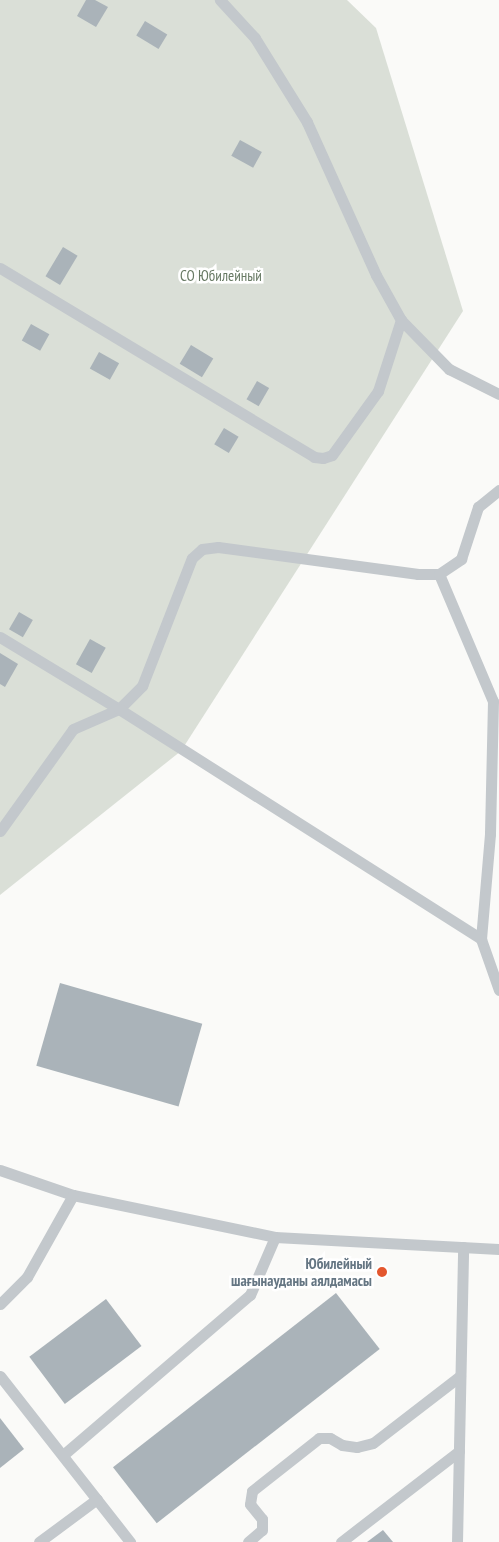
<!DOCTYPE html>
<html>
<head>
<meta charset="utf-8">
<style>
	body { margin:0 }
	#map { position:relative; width:499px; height:1542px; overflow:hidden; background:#fafaf8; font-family:"PT Sans Narrow",sans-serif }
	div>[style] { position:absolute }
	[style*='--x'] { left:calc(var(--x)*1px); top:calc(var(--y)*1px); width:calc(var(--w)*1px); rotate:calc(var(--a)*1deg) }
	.green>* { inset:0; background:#dadfd7 }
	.building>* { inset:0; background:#aab3b9; transform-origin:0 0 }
	.lane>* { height:11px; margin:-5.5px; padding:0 5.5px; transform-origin:5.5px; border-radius:5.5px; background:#c3c8cc }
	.dots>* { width:14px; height:14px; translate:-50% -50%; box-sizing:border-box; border:2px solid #fff; border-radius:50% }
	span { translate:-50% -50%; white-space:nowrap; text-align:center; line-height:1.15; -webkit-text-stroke:5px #fff; paint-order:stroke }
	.park-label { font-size:15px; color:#687a64 }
	.poi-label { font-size:15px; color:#657683; font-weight:700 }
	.right { translate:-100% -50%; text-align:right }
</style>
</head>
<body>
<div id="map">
	<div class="green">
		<div style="clip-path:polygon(0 0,347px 0,376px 28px,463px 311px,181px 751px,0 895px)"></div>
	</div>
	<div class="building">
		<div style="clip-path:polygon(86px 0,95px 0,108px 7px,96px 27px,77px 16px)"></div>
		<div style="left:145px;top:21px;width:26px;height:17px;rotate:31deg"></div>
		<div style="left:240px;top:140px;width:25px;height:18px;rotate:29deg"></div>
		<div style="left:63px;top:247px;width:17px;height:34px;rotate:31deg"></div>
		<div style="left:31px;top:324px;width:21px;height:19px;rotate:29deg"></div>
		<div style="left:191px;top:345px;width:26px;height:22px;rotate:31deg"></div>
		<div style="left:99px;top:352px;width:23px;height:19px;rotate:29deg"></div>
		<div style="left:257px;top:381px;width:14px;height:21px;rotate:30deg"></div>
		<div style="left:224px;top:428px;width:17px;height:19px;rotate:31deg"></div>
		<div style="left:19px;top:612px;width:16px;height:20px;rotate:30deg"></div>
		<div style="left:90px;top:639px;width:18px;height:29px;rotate:29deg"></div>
		<div style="clip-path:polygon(0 653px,18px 664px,5px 687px,0 684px)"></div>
		<div style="left:60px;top:983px;width:148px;height:86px;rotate:16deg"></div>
		<div style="left:336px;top:1293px;width:71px;height:283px;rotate:52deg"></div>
		<div style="left:106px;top:1299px;width:59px;height:96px;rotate:53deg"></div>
		<div style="clip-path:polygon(0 1418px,24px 1449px,0 1468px)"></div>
		<div style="clip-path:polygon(383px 1530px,393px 1542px,367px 1542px)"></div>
	</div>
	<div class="lane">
		<div style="--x:0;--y:268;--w:366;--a:31"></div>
		<div style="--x:314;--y:457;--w:9;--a:6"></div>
		<div style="--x:323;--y:458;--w:9;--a:-18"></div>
		<div style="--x:332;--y:455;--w:79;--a:-54.3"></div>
		<div style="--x:378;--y:391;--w:75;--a:-72.1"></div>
		<div style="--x:401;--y:320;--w:51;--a:-119.1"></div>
		<div style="--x:376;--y:275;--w:168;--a:-114.3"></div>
		<div style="--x:307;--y:122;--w:99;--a:-121.8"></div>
		<div style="--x:255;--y:38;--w:52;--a:-132.6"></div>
		<div style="--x:401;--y:320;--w:69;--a:45.6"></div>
		<div style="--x:449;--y:369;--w:56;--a:26.6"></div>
		<div style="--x:439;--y:574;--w:138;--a:67"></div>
		<div style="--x:493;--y:701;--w:133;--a:91.3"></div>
		<div style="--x:490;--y:834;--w:105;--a:94.9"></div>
		<div style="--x:481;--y:939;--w:54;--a:70.6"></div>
		<div style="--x:0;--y:637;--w:139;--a:31.2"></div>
		<div style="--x:119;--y:709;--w:33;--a:-45"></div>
		<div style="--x:142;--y:686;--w:137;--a:-68.7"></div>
		<div style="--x:192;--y:558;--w:13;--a:-42"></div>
		<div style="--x:202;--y:549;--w:16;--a:-7"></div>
		<div style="--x:218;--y:547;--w:202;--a:7.7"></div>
		<div style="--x:418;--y:574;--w:21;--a:0"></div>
		<div style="--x:439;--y:574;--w:27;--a:-34"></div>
		<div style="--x:461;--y:559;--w:55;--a:-71.9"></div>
		<div style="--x:478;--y:507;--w:27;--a:-39"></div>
		<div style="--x:0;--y:831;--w:125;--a:-54.4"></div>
		<div style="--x:73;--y:729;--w:50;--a:-23.5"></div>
		<div style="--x:119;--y:709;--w:429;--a:32.4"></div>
		<div style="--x:0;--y:1170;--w:77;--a:18.9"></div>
		<div style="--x:73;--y:1195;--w:206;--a:11.7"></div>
		<div style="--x:275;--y:1237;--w:224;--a:3.1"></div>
		<div style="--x:0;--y:1304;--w:38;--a:-45"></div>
		<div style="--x:27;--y:1277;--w:94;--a:-60.7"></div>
		<div style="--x:0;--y:1376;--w:211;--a:51.9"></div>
		<div style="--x:63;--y:1455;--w:246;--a:-40.6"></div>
		<div style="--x:250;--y:1295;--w:63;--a:-66.7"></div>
		<div style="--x:39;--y:1542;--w:72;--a:-36.6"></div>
		<div style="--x:248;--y:1542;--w:18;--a:-41"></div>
		<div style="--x:262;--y:1530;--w:11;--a:-90"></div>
		<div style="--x:262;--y:1519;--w:19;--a:-129"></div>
		<div style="--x:250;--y:1504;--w:13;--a:-81"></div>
		<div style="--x:252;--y:1491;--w:85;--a:-38.3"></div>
		<div style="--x:319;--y:1438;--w:11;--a:0"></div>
		<div style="--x:330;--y:1438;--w:14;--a:30"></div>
		<div style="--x:342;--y:1445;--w:15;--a:8"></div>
		<div style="--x:357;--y:1447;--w:16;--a:-14"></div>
		<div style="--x:373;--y:1443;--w:110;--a:-37.6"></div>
		<div style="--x:341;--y:1542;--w:149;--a:-37.6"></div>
		<div style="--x:457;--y:1542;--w:295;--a:-88.8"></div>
	</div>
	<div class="dots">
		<div style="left:382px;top:1272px;background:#e4572e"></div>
	</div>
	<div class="park-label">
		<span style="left:221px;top:276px">СО Юбилейный</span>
	</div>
	<div class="poi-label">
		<span class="right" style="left:372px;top:1272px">Юбилейный<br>шағынауданы аялдамасы</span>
	</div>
</div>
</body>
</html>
